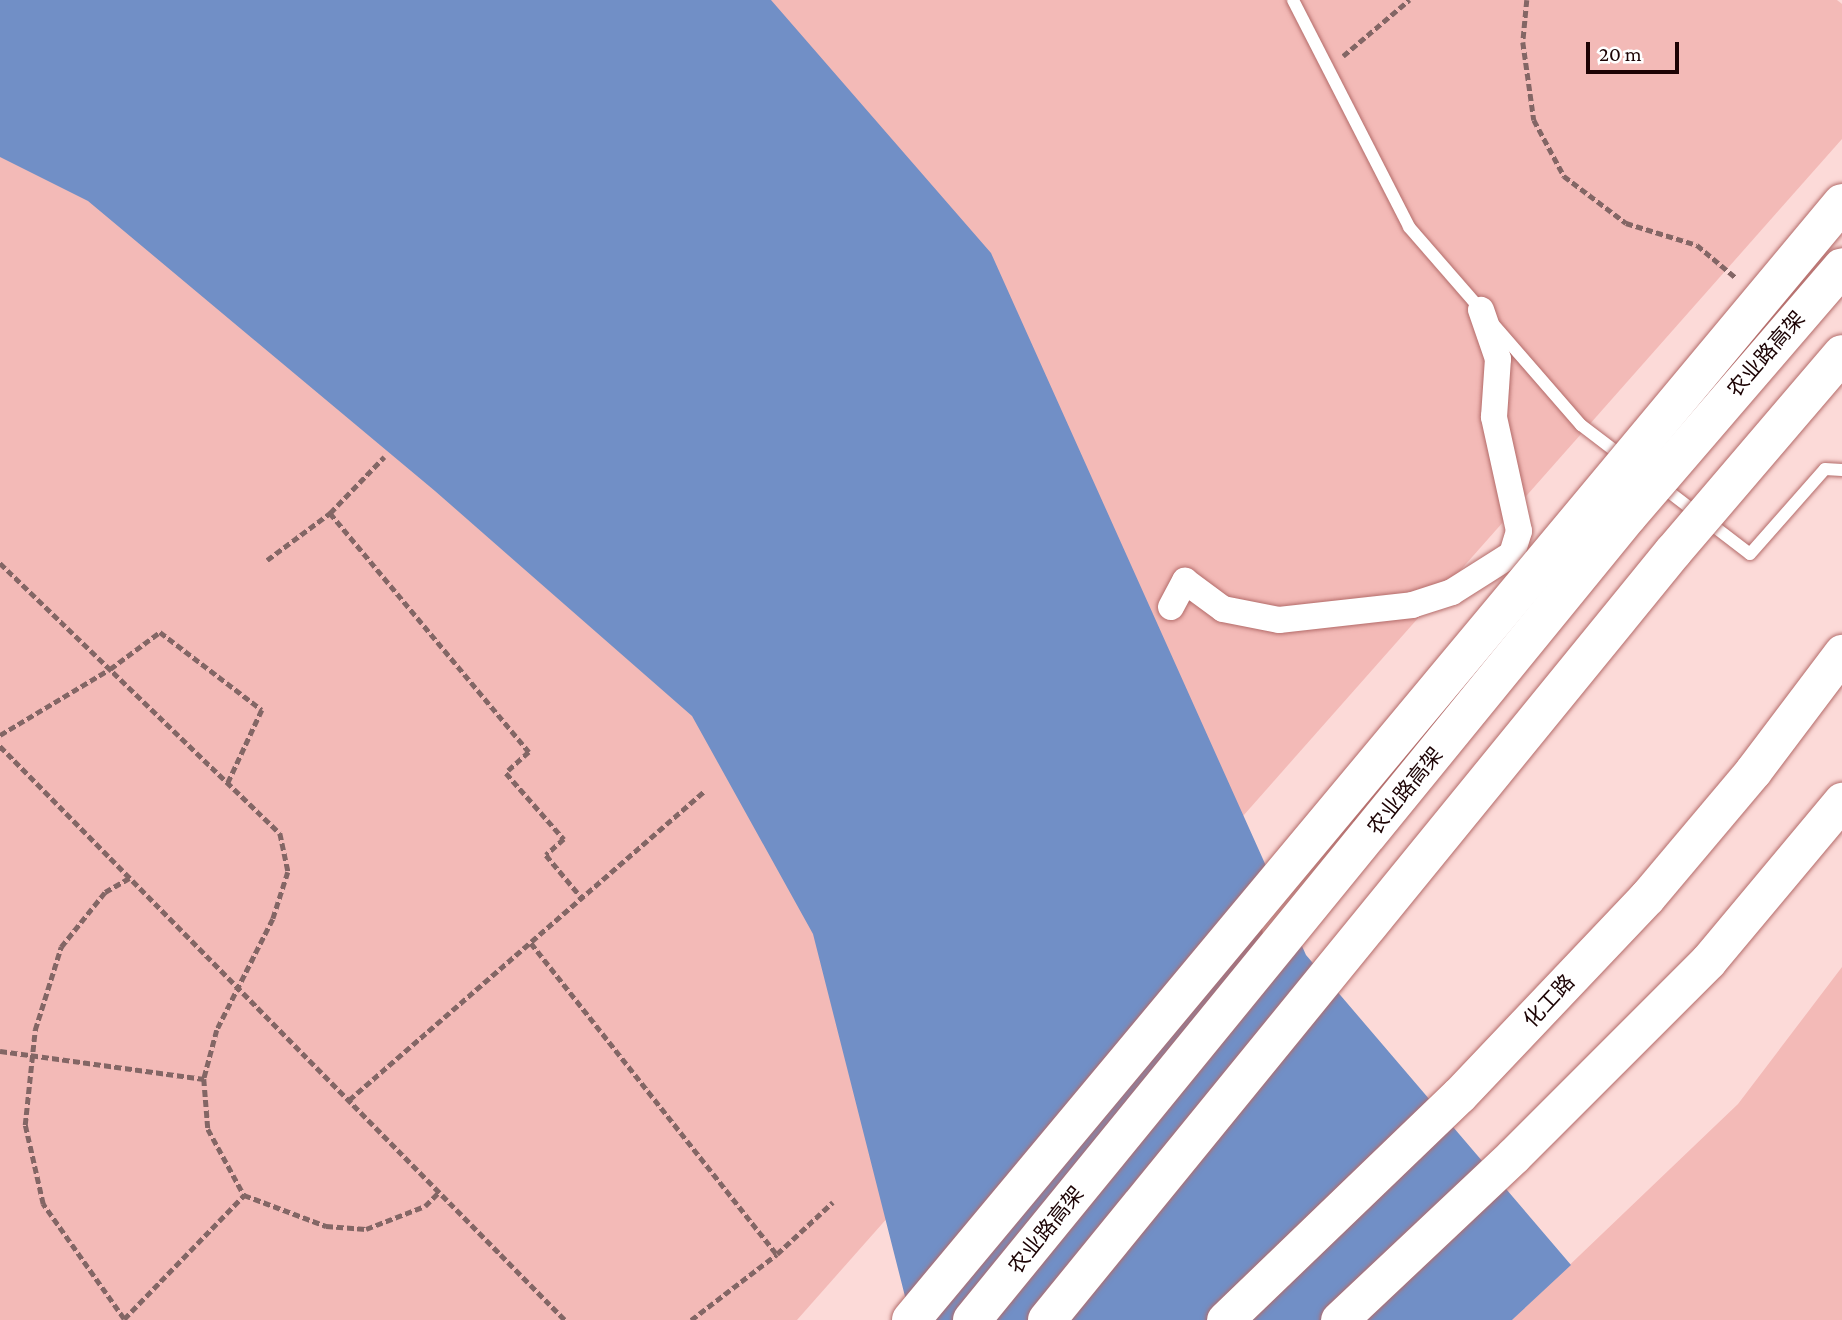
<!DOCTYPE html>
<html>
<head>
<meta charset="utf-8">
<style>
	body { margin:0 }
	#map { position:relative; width:1842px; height:1320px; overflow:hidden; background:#fcdad8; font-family:"Crimson Pro","Noto Sans SC",serif }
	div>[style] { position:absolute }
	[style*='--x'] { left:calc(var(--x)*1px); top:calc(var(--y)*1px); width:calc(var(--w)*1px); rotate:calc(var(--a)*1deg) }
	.green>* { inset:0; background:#f3bab7 }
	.water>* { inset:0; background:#718fc6 }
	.path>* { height:4.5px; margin-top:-2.25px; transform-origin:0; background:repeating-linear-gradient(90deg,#836665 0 7px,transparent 0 10.5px) }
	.roads { filter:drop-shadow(0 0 2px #b36b69) drop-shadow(0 0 2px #b36b69) }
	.lane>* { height:12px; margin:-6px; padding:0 6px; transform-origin:6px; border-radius:6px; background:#fff }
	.street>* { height:26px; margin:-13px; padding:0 13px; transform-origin:13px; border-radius:13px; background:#fff }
	.secondary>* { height:37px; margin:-18.5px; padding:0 18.5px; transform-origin:18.5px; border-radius:18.5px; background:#fff }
	.highway>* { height:38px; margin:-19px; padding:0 19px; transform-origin:19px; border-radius:19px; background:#fff }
	.bridges { filter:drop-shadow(0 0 2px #b36b69) drop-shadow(0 0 2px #b36b69) }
	.highway-bridge>* { height:38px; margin:-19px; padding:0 19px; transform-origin:19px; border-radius:19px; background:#fff }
	span { translate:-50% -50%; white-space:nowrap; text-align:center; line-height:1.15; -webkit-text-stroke:6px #fff; paint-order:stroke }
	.street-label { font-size:21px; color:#1c0304 }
	.scale { position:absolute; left:1586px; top:42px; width:93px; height:32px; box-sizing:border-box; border:4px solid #1c0304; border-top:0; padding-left:9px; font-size:21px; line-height:24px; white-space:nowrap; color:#1c0304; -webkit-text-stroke:5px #fff; paint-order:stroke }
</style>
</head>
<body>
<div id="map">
	<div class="green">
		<div style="clip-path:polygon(0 0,1837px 0,1842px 4px,1842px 139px,797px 1320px,0 1320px)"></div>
		<div style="clip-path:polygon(1842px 967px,1842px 1320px,1512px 1320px,1738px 1104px)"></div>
	</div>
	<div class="water">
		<div style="clip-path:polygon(0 0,771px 0,991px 253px,1306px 955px,1571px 1265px,1512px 1320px,911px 1320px,813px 934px,692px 716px,435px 491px,88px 201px,0 157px)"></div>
	</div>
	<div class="path">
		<div style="--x:1527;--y:0;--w:42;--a:95.4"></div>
		<div style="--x:1523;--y:42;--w:79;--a:82"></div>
		<div style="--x:1534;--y:120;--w:64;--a:61.8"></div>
		<div style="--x:1564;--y:176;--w:78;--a:37.2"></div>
		<div style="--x:1626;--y:223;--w:74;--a:17.2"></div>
		<div style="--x:1697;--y:245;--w:50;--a:40.1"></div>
		<div style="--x:1343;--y:56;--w:87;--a:-40.3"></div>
		<div style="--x:330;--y:513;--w:78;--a:-46"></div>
		<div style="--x:267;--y:560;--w:79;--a:-36.7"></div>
		<div style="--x:330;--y:513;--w:311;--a:50.2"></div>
		<div style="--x:529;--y:752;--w:31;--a:138"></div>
		<div style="--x:506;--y:773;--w:88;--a:48.7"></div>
		<div style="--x:564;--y:839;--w:24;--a:138"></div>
		<div style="--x:546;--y:855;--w:56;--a:50.1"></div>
		<div style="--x:0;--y:563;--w:389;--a:44"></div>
		<div style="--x:280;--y:833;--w:40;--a:78"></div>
		<div style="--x:288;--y:872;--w:49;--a:107.7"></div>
		<div style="--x:273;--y:919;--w:124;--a:116.8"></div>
		<div style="--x:217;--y:1030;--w:51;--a:104.9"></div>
		<div style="--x:204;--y:1079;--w:50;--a:85.4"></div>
		<div style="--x:208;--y:1129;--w:75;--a:61.4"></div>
		<div style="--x:244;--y:1195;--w:88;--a:20.7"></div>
		<div style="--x:326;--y:1226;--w:40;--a:4.3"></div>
		<div style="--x:366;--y:1229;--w:63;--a:-21.3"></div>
		<div style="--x:425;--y:1206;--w:20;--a:-45"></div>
		<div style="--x:0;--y:735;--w:128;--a:-31"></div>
		<div style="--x:110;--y:669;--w:62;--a:-36.5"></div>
		<div style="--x:160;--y:632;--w:128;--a:37.4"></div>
		<div style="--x:262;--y:710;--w:81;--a:115"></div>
		<div style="--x:0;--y:746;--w:805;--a:45.45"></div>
		<div style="--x:531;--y:943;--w:397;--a:51.7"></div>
		<div style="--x:0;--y:1051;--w:206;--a:7.8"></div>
		<div style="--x:349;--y:1100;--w:471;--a:-41"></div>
		<div style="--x:124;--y:1319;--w:141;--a:-125.2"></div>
		<div style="--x:43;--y:1204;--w:81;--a:-102.8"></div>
		<div style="--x:25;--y:1125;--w:96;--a:-84"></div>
		<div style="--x:35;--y:1030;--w:87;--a:-72.6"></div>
		<div style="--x:61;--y:947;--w:70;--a:-51.3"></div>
		<div style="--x:105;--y:892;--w:28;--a:-30"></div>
		<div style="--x:124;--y:1319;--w:173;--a:-45.9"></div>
		<div style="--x:691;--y:1320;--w:108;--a:-37.5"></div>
		<div style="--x:777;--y:1254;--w:76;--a:-42.9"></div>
	</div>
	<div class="roads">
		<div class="lane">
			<div style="--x:1293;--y:0;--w:255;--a:62.9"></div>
			<div style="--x:1409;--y:227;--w:113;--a:49"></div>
			<div style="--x:1494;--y:325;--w:133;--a:49"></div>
			<div style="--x:1581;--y:425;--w:53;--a:37.3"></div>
			<div style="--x:1660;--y:485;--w:113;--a:37.5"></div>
			<div style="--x:1750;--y:554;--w:113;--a:-48.6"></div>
			<div style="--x:1825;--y:469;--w:17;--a:3"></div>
		</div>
		<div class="street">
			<div style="--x:1171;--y:607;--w:30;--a:-62"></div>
			<div style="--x:1185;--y:581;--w:47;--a:36.4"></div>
			<div style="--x:1223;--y:609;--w:57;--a:11.1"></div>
			<div style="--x:1279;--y:620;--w:134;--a:-6.4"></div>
			<div style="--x:1412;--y:605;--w:42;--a:-18"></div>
			<div style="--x:1452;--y:592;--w:71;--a:-32.3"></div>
			<div style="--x:1512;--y:554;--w:24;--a:-73"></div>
			<div style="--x:1519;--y:531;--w:117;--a:-102.4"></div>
			<div style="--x:1494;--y:417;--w:58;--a:-86.1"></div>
			<div style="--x:1498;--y:359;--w:52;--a:-109.1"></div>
		</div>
		<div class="secondary">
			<div style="--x:1225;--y:1320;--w:325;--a:-43.9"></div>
			<div style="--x:1459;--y:1095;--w:273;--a:-46.5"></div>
			<div style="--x:1647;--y:897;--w:165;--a:-49.9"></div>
			<div style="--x:1753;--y:771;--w:148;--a:-53"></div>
			<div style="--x:1339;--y:1320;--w:239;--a:-43.3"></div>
			<div style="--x:1513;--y:1156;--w:276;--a:-45"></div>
			<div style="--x:1708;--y:961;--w:209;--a:-50.1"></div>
		</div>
		<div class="highway">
			<div style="--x:1281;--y:927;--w:115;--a:-61.9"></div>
		</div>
	</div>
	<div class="bridges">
		<div class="highway-bridge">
			<div style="--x:911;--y:1320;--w:1454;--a:-50.19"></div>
			<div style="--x:972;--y:1320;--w:1038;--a:-50.79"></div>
			<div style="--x:1628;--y:516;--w:328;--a:-49.3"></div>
			<div style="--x:1047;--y:1320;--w:991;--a:-50.82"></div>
			<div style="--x:1673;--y:552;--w:260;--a:-49.5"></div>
		</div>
	</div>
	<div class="street-label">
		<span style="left:1766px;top:354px;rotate:-49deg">农业路高架</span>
		<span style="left:1405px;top:791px;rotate:-51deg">农业路高架</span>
		<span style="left:1549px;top:1001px;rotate:-47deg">化工路</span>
		<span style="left:1046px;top:1230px;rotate:-51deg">农业路高架</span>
	</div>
	<div class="scale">20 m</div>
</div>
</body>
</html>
